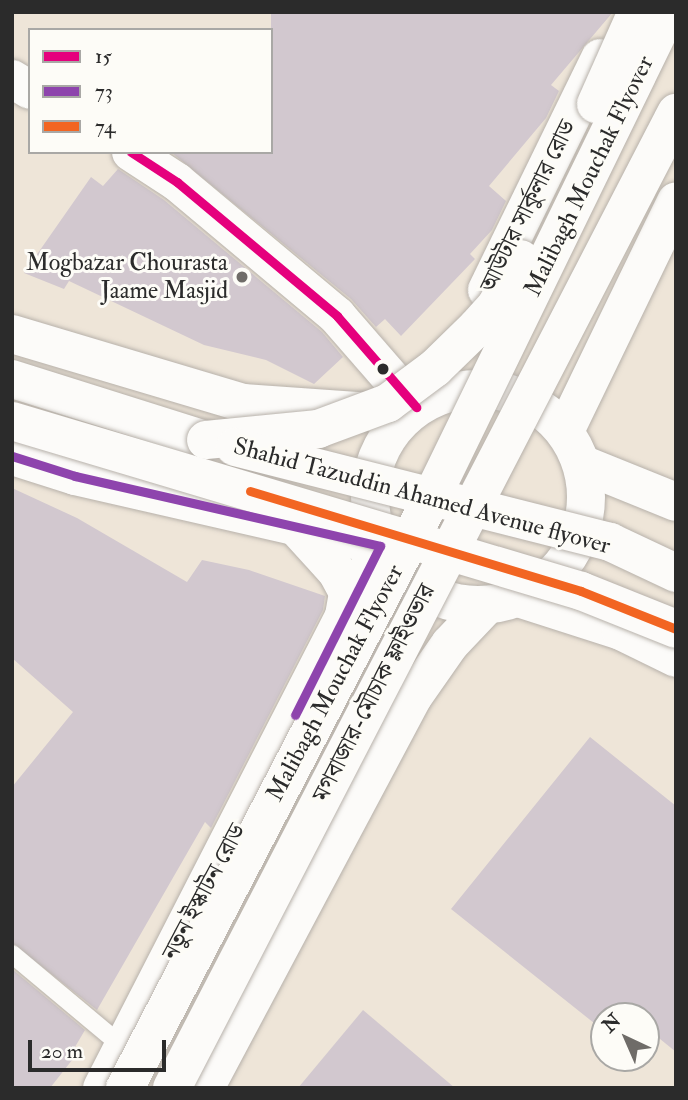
<!DOCTYPE html>
<html>
<head>
<meta charset="utf-8">
<style>
	body { margin:0 }
	#map { position:relative; width:688px; height:1100px; overflow:hidden; background:#eee5d8; font-family:"IM FELL Double Pica","Noto Serif Bengali",serif }
	div>[style] { position:absolute }
	[style*='--x'] { left:calc(var(--x)*1px); top:calc(var(--y)*1px); width:calc(var(--w)*1px); rotate:calc(var(--a)*1deg) }
	.building>* { inset:0; background:#d2c8cf }
	.roads { filter:drop-shadow(0 0 2px #b7b1aa) drop-shadow(0 0 2px #b7b1aa) }
	.lane>* { height:18px; margin:-9px; padding:0 9px; transform-origin:9px; border-radius:9px; background:#fcfbf9 }
	.secondary>* { height:38px; margin:-19px; padding:0 19px; transform-origin:19px; border-radius:19px; background:#fcfbf9 }
	.primary>* { height:38px; margin:-19px; padding:0 19px; transform-origin:19px; border-radius:19px; background:#fcfbf9 }
	.primary>.ring { margin:-19px; padding:0; box-sizing:content-box; background:none; border:38px solid #fcfbf9; border-radius:50% }
	.bridges { filter:drop-shadow(0 0 2px #b7b1aa) drop-shadow(0 0 2px #b7b1aa) }
	.primary-bridge>* { height:38px; margin:-19px; padding:0 19px; transform-origin:19px; border-radius:19px; background:#fcfbf9 }
	.bus-1>* { height:9px; margin:-4.5px; padding:0 4.5px; transform-origin:4.5px; border-radius:4.5px; background:#e5007d }
	.bus-2>* { height:9px; margin:-4.5px; padding:0 4.5px; transform-origin:4.5px; border-radius:4.5px; background:#8e44ad }
	.bus-3>* { height:9px; margin:-4.5px; padding:0 4.5px; transform-origin:4.5px; border-radius:4.5px; background:#f26522 }
	.dots>* { width:19px; height:19px; translate:-50% -50%; box-sizing:border-box; border:4px solid #fdfcf7; border-radius:50% }
	span { translate:-50% -50%; white-space:nowrap; text-align:center; line-height:1.15; -webkit-text-stroke:6px #fdfcf7; paint-order:stroke }
	.street-label { font-size:24px; color:#2b2b2b }
	.poi-label { font-size:24px; color:#2b2b2b }
	.right { translate:-100% -50%; text-align:right }
	.frame { position:absolute; inset:0; border:14px solid #2b2b2b; pointer-events:none }
	.legend { position:absolute; left:28px; top:28px; width:245px; height:126px; box-sizing:border-box; background:#fdfcf7; border:2px solid #a9a8a5; margin:0; padding:9px 12px; list-style:none; font-size:21px; color:#2b2b2b }
	.legend li { display:flex; align-items:center; gap:14px; height:35px }
	.legend b { width:35px; border:2px solid #a9a8a5 }
	.north { position:absolute; left:590px; top:1002px; width:70px; height:70px; box-sizing:border-box; background:#fdfcf7; border:2px solid #a9a8a5; border-radius:50%; rotate:316deg; font-size:19px; font-weight:700; line-height:28px; text-align:center; color:#2b2b2b }
	.north::after { content:''; display:block; margin:auto; width:24px; height:32px; background:#6f6c68; clip-path:polygon(50% 0,100% 100%,50% 72%,0 100%) }
	.scale { position:absolute; left:28px; top:1040px; width:138px; height:32px; box-sizing:border-box; border:4px solid #2b2b2b; border-top:0; padding-left:9px; font-size:21px; line-height:24px; white-space:nowrap; color:#2b2b2b; -webkit-text-stroke:5px #fdfcf7; paint-order:stroke }
</style>
</head>
<body>
<div id="map">
	<div class="building">
		<div style="clip-path:polygon(271px 12px,613px 12px,551px 85px,559px 91px,546px 118px,489px 186px,506px 201px,492px 230px,470px 254px,475px 259px,401px 336px,385px 319px,376px 327px,351px 299px,171px 152px,271px 152px)"></div>
		<div style="clip-path:polygon(118px 169px,164px 200px,322px 332px,343px 357px,314px 384px,266px 360px,204px 345px,69px 281px,64px 289px,24px 273px,91px 177px,103px 186px)"></div>
		<div style="clip-path:polygon(12px 488px,77px 518px,187px 582px,202px 560px,249px 570px,325px 596px,323px 610px,211px 828px,205px 822px,97px 1010px,12px 943px,12px 787px,73px 712px,12px 658px)"></div>
		<div style="clip-path:polygon(590px 737px,676px 806px,676px 1052px,649px 1030px,646px 1034px,646px 1016px,604px 1016px,604px 1031px,451px 909px)"></div>
		<div style="clip-path:polygon(12px 969px,85px 1030px,75px 1047px,80px 1050px,50px 1088px,12px 1088px)"></div>
		<div style="clip-path:polygon(363px 1010px,455px 1088px,298px 1088px)"></div>
	</div>
	<div class="roads">
		<div class="lane">
			<div style="--x:12;--y:954;--w:143;--a:39.9"></div>
		</div>
		<div class="secondary">
			<div style="--x:12;--y:79;--w:21;--a:31"></div>
			<div style="--x:131;--y:152;--w:55;--a:33.1"></div>
			<div style="--x:177;--y:182;--w:209;--a:39.9"></div>
			<div style="--x:337;--y:316;--w:121;--a:49"></div>
		</div>
		<div class="primary">
			<div style="--x:487;--y:290;--w:258;--a:-64"></div>
			<div style="--x:12;--y:334;--w:241;--a:16.6"></div>
			<div style="--x:243;--y:403;--w:128;--a:4"></div>
			<div style="--x:12;--y:379;--w:203;--a:17.5"></div>
			<div class="ring" style="left:370px;top:389px;width:178px;height:178px"></div>
			<div style="--x:565;--y:431;--w:255;--a:-64.2"></div>
			<div style="--x:12;--y:456;--w:66;--a:17.6"></div>
			<div style="--x:75;--y:476;--w:313;--a:12.9"></div>
			<div style="--x:380;--y:546;--w:609;--a:117.15"></div>
			<div style="--x:582;--y:464;--w:101;--a:22"></div>
			<div style="--x:297;--y:528;--w:59;--a:47.7"></div>
			<div style="--x:337;--y:572;--w:24;--a:62"></div>
			<div style="--x:348;--y:593;--w:27;--a:100"></div>
			<div style="--x:518;--y:598;--w:108;--a:17.8"></div>
			<div style="--x:621;--y:631;--w:61;--a:26.1"></div>
			<div style="--x:205;--y:1088;--w:443;--a:-62"></div>
			<div style="--x:413;--y:697;--w:65;--a:-55.1"></div>
			<div style="--x:450;--y:644;--w:52;--a:-46.5"></div>
		</div>
	</div>
	<div class="bridges">
		<div class="primary-bridge">
			<div style="--x:596;--y:104;--w:101;--a:-66"></div>
			<div style="--x:12;--y:421;--w:594;--a:16.63"></div>
			<div style="--x:581;--y:591;--w:102;--a:21.8"></div>
			<div style="--x:206;--y:440;--w:113;--a:-5.6"></div>
			<div style="--x:318;--y:429;--w:75;--a:-20.4"></div>
			<div style="--x:388;--y:403;--w:59;--a:-36.7"></div>
			<div style="--x:435;--y:368;--w:59;--a:-44.3"></div>
			<div style="--x:477;--y:327;--w:28;--a:-48"></div>
			<div style="--x:496;--y:306;--w:53;--a:-62"></div>
			<div style="--x:235;--y:447;--w:387;--a:14.2"></div>
			<div style="--x:610;--y:542;--w:73;--a:25.2"></div>
			<div style="--x:125;--y:1088;--w:650;--a:-62.53"></div>
			<div style="--x:425;--y:511;--w:555;--a:-64.04"></div>
			<div style="--x:172;--y:1088;--w:1098;--a:-62.66"></div>
		</div>
	</div>
	<div class="bus-1">
		<div style="--x:131;--y:152;--w:55;--a:33.1"></div>
		<div style="--x:177;--y:182;--w:209;--a:39.9"></div>
		<div style="--x:337;--y:316;--w:121;--a:49"></div>
	</div>
	<div class="bus-2">
		<div style="--x:12;--y:456;--w:66;--a:17.6"></div>
		<div style="--x:75;--y:476;--w:313;--a:12.9"></div>
		<div style="--x:380;--y:546;--w:189;--a:116.7"></div>
	</div>
	<div class="bus-3">
		<div style="--x:250;--y:491;--w:346;--a:16.8"></div>
		<div style="--x:581;--y:591;--w:102;--a:21.8"></div>
	</div>
	<div class="dots">
		<div style="left:242px;top:277px;background:#6f6c68"></div>
		<div style="left:383px;top:369px;background:#2b2b2b"></div>
	</div>
	<div class="street-label">
		<span style="left:589px;top:176px;rotate:-64deg">Malibagh Mouchak Flyover</span>
		<span style="left:528px;top:206px;rotate:-64deg">আউটার সার্কুলার রোড</span>
		<span style="left:422px;top:496px;rotate:15deg">Shahid Tazuddin Ahamed Avenue flyover</span>
		<span style="left:335px;top:683px;rotate:-62deg">Malibagh Mouchak Flyover</span>
		<span style="left:374px;top:693px;rotate:-63deg">মগবাজার-মৌচাক ফ্লাইওভার</span>
		<span style="left:204px;top:892px;rotate:-62deg">নতুন ইস্কাটন রোড</span>
	</div>
	<div class="poi-label">
		<span class="right" style="left:228px;top:277px">Mogbazar Chourasta<br>Jaame Masjid</span>
	</div>
	<div class="frame"></div>
	<ul class="legend">
	<li><b style="height:9px;background:#e5007d"></b>15</li>
	<li><b style="height:9px;background:#8e44ad"></b>73</li>
	<li><b style="height:9px;background:#f26522"></b>74</li>
	</ul>
	<div class="north">N</div>
	<div class="scale">20 m</div>
</div>
</body>
</html>
